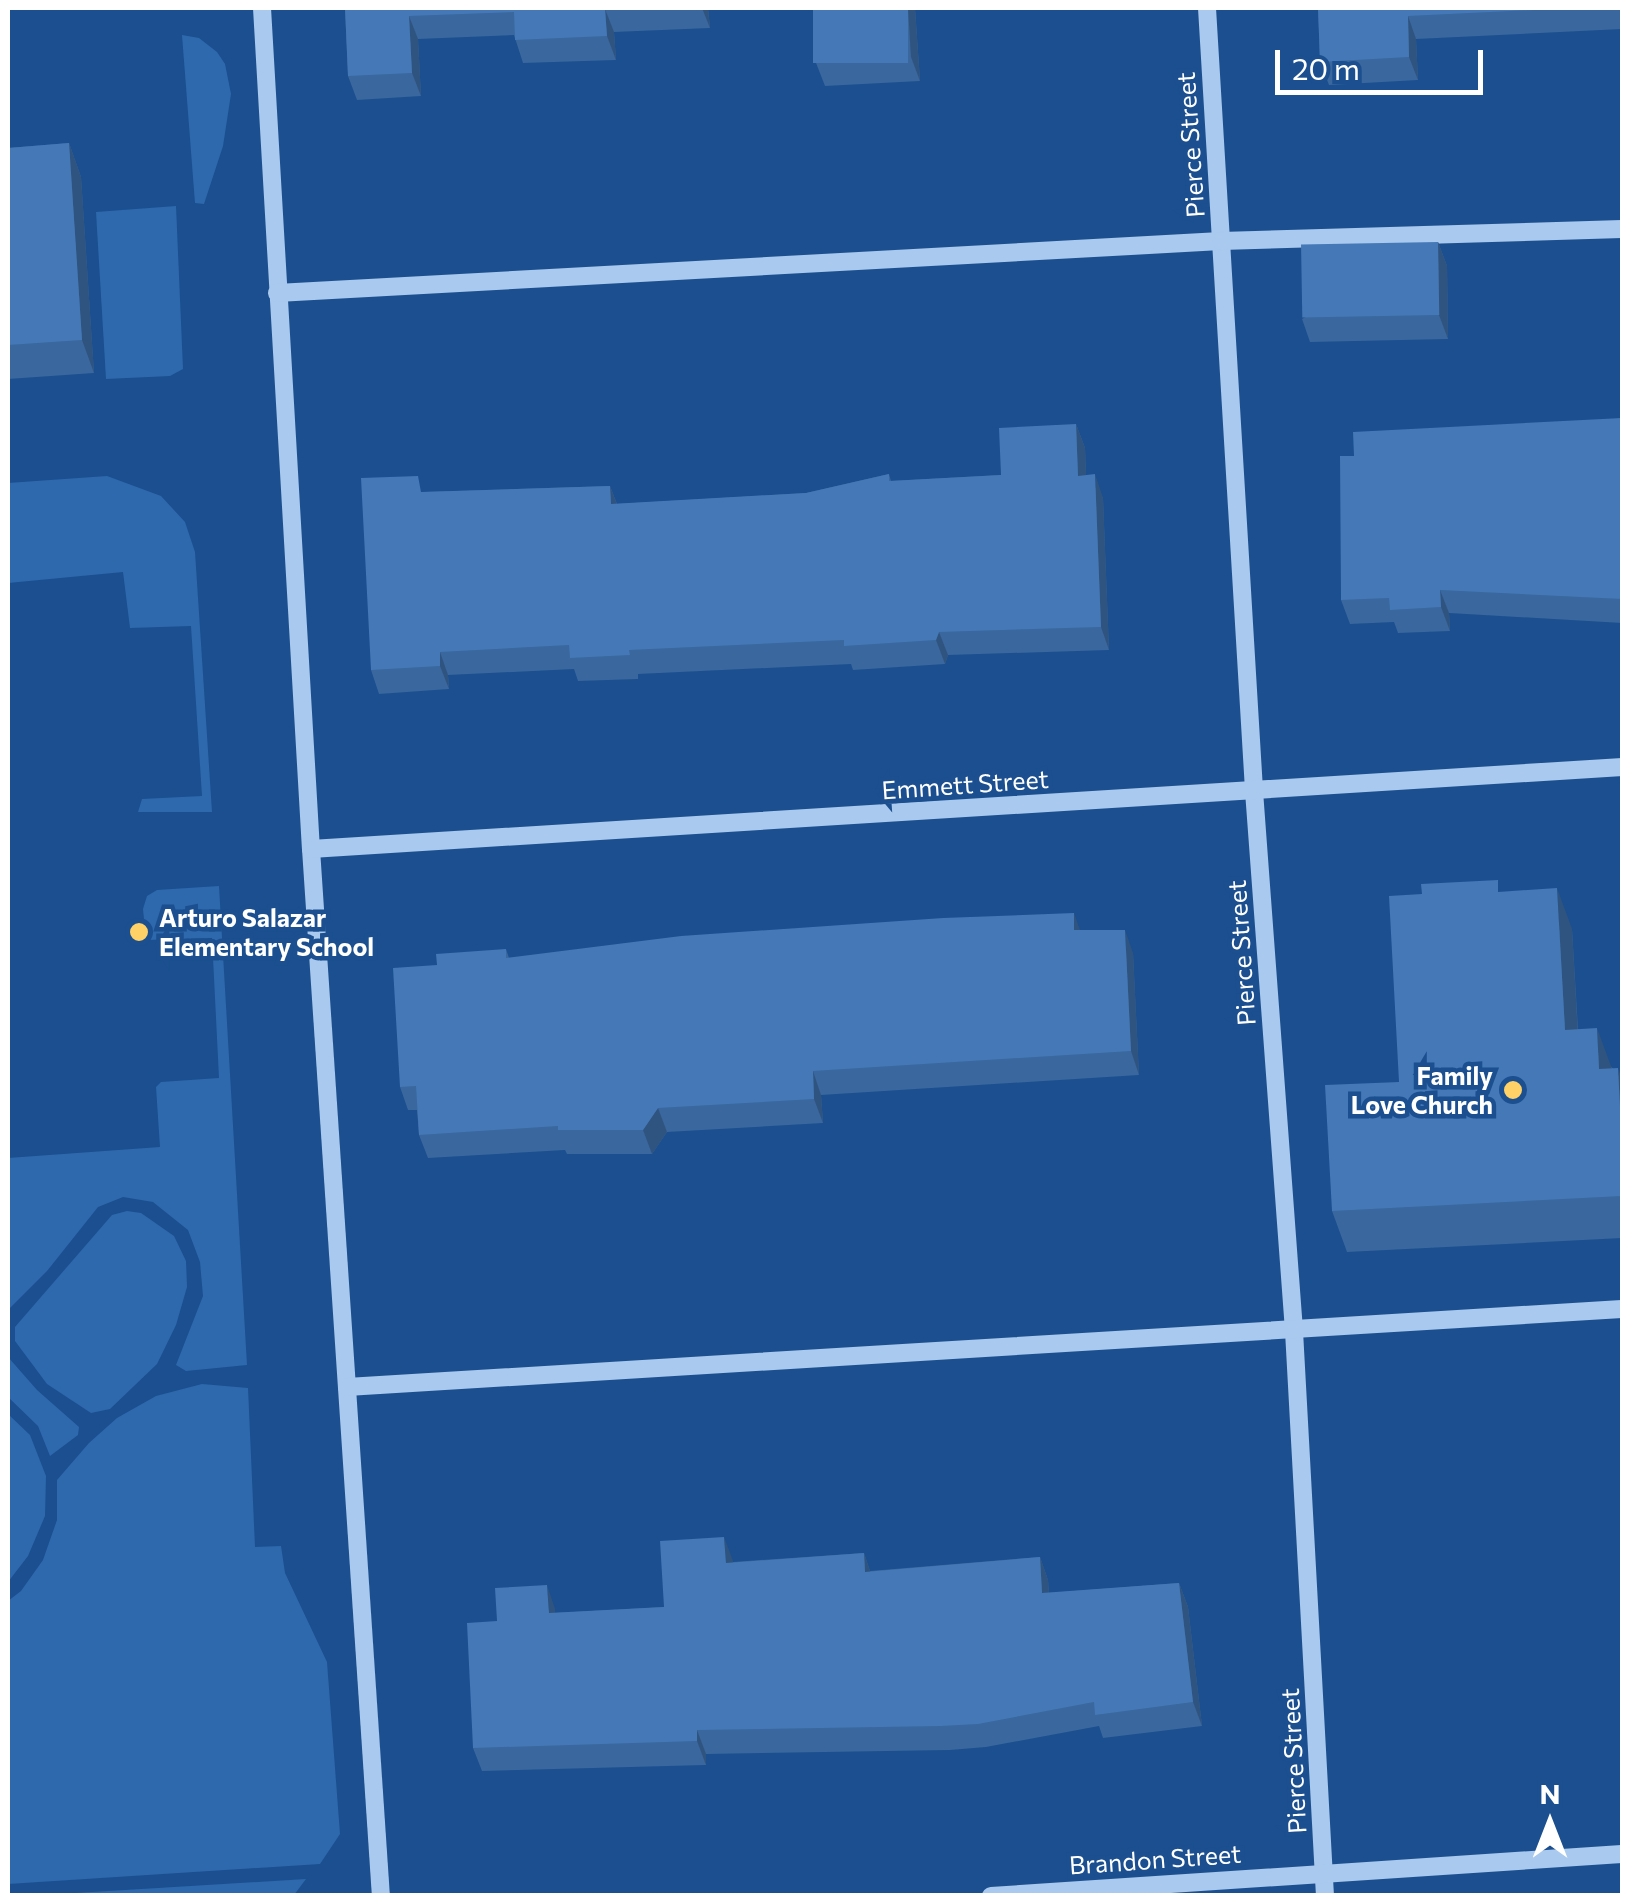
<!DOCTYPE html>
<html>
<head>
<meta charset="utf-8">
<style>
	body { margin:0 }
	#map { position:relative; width:1630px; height:1903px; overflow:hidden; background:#1b4f8f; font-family:Commissioner,sans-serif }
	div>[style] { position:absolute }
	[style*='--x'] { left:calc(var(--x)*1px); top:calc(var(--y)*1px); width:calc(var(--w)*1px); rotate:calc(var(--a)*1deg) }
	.green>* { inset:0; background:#2e69ad }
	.minor>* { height:18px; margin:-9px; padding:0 9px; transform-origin:9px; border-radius:9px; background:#a9c9ee }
	.wall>* { inset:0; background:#3a679d }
	.shaded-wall>* { inset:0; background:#305480 }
	.building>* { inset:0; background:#4478b7; transform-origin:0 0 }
	.dots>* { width:28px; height:28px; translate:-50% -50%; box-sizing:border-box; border:5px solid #1b4f8f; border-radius:50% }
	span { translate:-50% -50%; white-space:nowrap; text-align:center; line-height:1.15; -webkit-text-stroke:9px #1b4f8f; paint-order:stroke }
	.street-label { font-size:25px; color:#fff }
	.poi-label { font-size:25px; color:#fff; font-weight:700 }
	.left { translate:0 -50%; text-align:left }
	.right { translate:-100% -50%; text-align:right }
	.frame { position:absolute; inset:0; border:10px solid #fff; pointer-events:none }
	.north { position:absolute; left:1500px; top:1773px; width:100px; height:100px; -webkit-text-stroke:8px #1b4f8f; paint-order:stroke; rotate:0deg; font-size:28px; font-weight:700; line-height:40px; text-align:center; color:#fff }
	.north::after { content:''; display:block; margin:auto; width:35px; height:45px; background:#fff; clip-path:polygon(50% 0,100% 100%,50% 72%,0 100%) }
	.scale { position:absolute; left:1275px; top:50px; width:208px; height:45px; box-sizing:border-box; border:5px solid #fff; border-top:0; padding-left:12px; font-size:30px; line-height:35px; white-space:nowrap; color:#fff; -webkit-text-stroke:8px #1b4f8f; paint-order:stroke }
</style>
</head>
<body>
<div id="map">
	<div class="green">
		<div style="clip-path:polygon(182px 35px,199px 38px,217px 52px,225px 64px,231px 94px,223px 146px,204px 204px,195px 203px)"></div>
		<div style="clip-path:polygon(176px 206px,183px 369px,170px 376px,106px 379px,96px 212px)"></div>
		<div style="clip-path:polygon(107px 476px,161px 496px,185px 522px,195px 552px,212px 812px,138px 812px,142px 799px,202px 796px,191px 626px,130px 628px,123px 572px,8px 583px,8px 483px)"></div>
		<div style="clip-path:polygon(219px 886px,247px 1365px,186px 1371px,176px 1365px,203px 1296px,200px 1262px,188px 1230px,153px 1202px,123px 1197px,98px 1207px,47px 1271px,8px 1310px,8px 1158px,160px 1147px,156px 1087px,161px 1082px,219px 1078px,212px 938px,146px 940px,143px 909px,147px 896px,157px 890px)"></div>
		<div style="clip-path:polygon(127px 1211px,141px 1213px,174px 1236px,186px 1261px,187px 1287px,176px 1325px,157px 1364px,110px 1409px,91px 1413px,47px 1384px,15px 1341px,15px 1327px,112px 1215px)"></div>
		<div style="clip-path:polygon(8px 1357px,37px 1390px,79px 1427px,78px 1435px,50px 1456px,38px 1426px,8px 1397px)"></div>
		<div style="clip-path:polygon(202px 1384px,248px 1388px,255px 1547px,281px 1546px,285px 1573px,327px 1662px,340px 1834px,320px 1864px,8px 1884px,8px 1601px,21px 1591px,43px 1560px,57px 1520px,57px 1480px,89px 1443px,117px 1418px,156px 1396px)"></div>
		<div style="clip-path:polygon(8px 1414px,30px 1435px,46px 1476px,45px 1516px,28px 1556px,8px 1582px)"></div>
		<div style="clip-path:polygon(306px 1879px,294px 1895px,43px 1895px)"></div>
	</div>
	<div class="minor">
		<div style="--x:262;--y:8;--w:842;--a:86.67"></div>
		<div style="--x:311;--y:849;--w:1049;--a:86.18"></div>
		<div style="--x:1207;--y:8;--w:784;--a:86.56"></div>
		<div style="--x:1254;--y:791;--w:541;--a:85.76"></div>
		<div style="--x:1294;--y:1331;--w:566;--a:86.86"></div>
		<div style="--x:277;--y:293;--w:945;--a:-3.15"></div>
		<div style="--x:1221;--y:241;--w:401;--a:-1.7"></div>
		<div style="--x:311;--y:849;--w:1314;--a:-3.58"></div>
		<div style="--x:347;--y:1387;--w:1277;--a:-3.5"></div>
		<div style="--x:991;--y:1896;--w:632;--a:-3.81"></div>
	</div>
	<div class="wall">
		<div style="clip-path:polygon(345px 8px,708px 8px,710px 28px,614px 32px,616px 60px,523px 63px,514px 35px,418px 39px,421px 96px,357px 100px,348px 76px)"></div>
		<div style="clip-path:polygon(813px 8px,915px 8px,920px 81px,825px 86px,816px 63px)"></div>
		<div style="clip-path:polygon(1318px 8px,1622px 8px,1622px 29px,1416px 39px,1418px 80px,1329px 85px,1320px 62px)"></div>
		<div style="clip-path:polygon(69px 143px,81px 177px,94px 373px,8px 379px,8px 148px)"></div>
		<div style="clip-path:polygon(1438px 242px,1447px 266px,1448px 339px,1310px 342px,1302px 319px)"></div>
		<div style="clip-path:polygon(1622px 418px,1622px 623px,1449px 613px,1450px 631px,1398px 633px,1394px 622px,1350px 624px,1341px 600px,1354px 456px)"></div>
		<div style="clip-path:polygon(1076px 424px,1085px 448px,1086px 475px,1103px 498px,1109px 650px,948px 655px,945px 664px,853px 670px,851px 664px,638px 674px,638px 679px,578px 681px,574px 669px,448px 675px,449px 689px,379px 694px,371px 670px,424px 492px,610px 486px,617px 504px,806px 493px,889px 474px,891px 481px,1001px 475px)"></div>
		<div style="clip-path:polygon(1502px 892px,1572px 929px,1578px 1029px,1622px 1079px,1622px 1238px,1347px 1252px,1332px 1211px,1399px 1082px)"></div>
		<div style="clip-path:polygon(1080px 930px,1133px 953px,1139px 1075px,821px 1095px,823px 1123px,667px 1132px,652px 1154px,567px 1154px,565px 1150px,428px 1158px,419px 1135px,417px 1110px,408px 1110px,400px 1087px,437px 965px,506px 949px,509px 958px)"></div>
		<div style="clip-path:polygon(864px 1553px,870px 1571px,1040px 1557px,1048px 1580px,1049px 1593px,1179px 1583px,1188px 1607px,1202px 1726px,1103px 1738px,1099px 1726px,986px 1747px,950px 1750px,706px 1754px,706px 1765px,482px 1771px,473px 1748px,497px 1621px,555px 1609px,555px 1613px,664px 1607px,733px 1562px)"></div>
	</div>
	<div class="shaded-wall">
		<div style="clip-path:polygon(702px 8px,708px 8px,710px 28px)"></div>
		<div style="clip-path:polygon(908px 8px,915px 8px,920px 81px,911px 57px)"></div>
		<div style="clip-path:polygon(605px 9px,614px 32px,616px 60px,607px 36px)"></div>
		<div style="clip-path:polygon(409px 16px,418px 39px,421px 96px,412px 73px)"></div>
		<div style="clip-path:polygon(1408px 16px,1416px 39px,1418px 80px,1409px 57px)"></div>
		<div style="clip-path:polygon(69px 143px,81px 177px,94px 373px,82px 340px)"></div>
		<div style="clip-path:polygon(1438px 242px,1447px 266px,1448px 339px,1439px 315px)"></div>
		<div style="clip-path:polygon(1076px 424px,1085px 448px,1087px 499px,1078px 476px)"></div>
		<div style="clip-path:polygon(1095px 474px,1103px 498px,1109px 650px,1101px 627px)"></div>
		<div style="clip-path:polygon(610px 486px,619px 510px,611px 504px)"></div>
		<div style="clip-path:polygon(1440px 590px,1449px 613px,1450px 631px,1441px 607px)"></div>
		<div style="clip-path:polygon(939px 632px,948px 655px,945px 664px,936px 640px)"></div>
		<div style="clip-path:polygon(440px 652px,448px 675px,449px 689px,440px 666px)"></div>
		<div style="clip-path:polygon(1557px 888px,1572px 929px,1580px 1071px,1565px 1030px)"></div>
		<div style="clip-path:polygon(1074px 913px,1082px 936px,1074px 930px)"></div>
		<div style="clip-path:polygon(1125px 930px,1133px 953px,1139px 1075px,1131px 1051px)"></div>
		<div style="clip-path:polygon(1597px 1028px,1612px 1069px,1599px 1069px)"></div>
		<div style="clip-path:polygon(1618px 1068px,1622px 1079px,1622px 1146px)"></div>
		<div style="clip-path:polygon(813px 1071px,821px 1095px,823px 1123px,814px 1099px)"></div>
		<div style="clip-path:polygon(658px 1108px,667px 1132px,652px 1154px,643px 1130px)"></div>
		<div style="clip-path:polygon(724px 1537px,733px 1561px,735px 1586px,726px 1563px)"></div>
		<div style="clip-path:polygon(864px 1553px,872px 1577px,865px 1572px)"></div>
		<div style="clip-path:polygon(1040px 1557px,1048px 1580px,1051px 1617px,1042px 1593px)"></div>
		<div style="clip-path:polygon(1179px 1583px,1188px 1607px,1202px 1726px,1193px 1702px)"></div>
		<div style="clip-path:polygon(547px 1585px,555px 1609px,557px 1637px,549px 1613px)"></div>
		<div style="clip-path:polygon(697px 1730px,706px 1754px,706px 1765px,697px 1741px)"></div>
	</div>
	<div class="building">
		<div style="clip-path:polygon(345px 8px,631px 8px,605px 9px,607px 36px,515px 40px,514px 12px,409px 16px,412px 73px,348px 76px)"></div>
		<div style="left:813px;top:8px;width:95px;height:55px"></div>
		<div style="clip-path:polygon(1318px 8px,1575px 8px,1408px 16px,1409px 57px,1320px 62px)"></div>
		<div style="clip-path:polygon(69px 143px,82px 340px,8px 345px,8px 148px)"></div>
		<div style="left:1438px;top:242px;width:73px;height:137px;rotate:89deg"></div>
		<div style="clip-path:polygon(1622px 418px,1622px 599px,1440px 590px,1441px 607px,1390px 610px,1389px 598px,1341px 600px,1340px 456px,1354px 456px,1353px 432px)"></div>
		<div style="clip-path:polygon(1076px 424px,1078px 476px,1095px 474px,1101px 627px,939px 632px,936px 640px,844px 646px,844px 640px,629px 650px,630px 655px,570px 658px,569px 645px,440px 652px,440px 666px,371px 670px,361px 478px,418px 476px,421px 492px,610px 486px,611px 504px,806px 493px,889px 474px,889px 481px,1001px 475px,999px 428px)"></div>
		<div style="clip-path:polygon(1498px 880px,1498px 892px,1557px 888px,1565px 1030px,1597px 1028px,1599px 1069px,1618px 1068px,1622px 1146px,1622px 1196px,1332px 1211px,1325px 1085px,1399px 1082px,1389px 896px,1422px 894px,1421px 884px)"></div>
		<div style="clip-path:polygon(1074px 913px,1074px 930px,1125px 930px,1131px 1051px,813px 1071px,814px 1099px,658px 1108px,643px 1130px,558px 1130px,558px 1126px,419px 1135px,416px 1086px,400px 1087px,393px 968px,437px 965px,436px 954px,506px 949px,506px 958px,681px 936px,943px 918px)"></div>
		<div style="clip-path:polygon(724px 1537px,726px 1563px,864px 1553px,865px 1572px,1040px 1557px,1042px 1593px,1179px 1583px,1193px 1702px,1095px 1715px,1094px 1702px,978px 1724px,941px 1726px,697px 1730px,697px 1741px,473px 1748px,467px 1623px,497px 1621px,495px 1588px,547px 1585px,549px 1613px,664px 1607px,660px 1541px)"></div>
	</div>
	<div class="dots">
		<div style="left:139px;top:932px;background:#ffd166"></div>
		<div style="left:1513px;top:1090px;background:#ffd166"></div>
	</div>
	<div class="street-label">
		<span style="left:1190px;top:145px;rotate:-94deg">Pierce Street</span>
		<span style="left:965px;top:784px;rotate:-4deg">Emmett Street</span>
		<span style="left:1241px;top:953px;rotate:-94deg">Pierce Street</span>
		<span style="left:1293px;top:1761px;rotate:-93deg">Pierce Street</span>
		<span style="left:1155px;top:1859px;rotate:-4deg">Brandon Street</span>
	</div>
	<div class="poi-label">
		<span class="left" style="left:159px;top:932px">Arturo Salazar<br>Elementary School</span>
		<span class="right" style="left:1493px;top:1090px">Family<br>Love Church</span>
	</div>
	<div class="frame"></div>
	<div class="north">N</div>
	<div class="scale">20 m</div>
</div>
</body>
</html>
